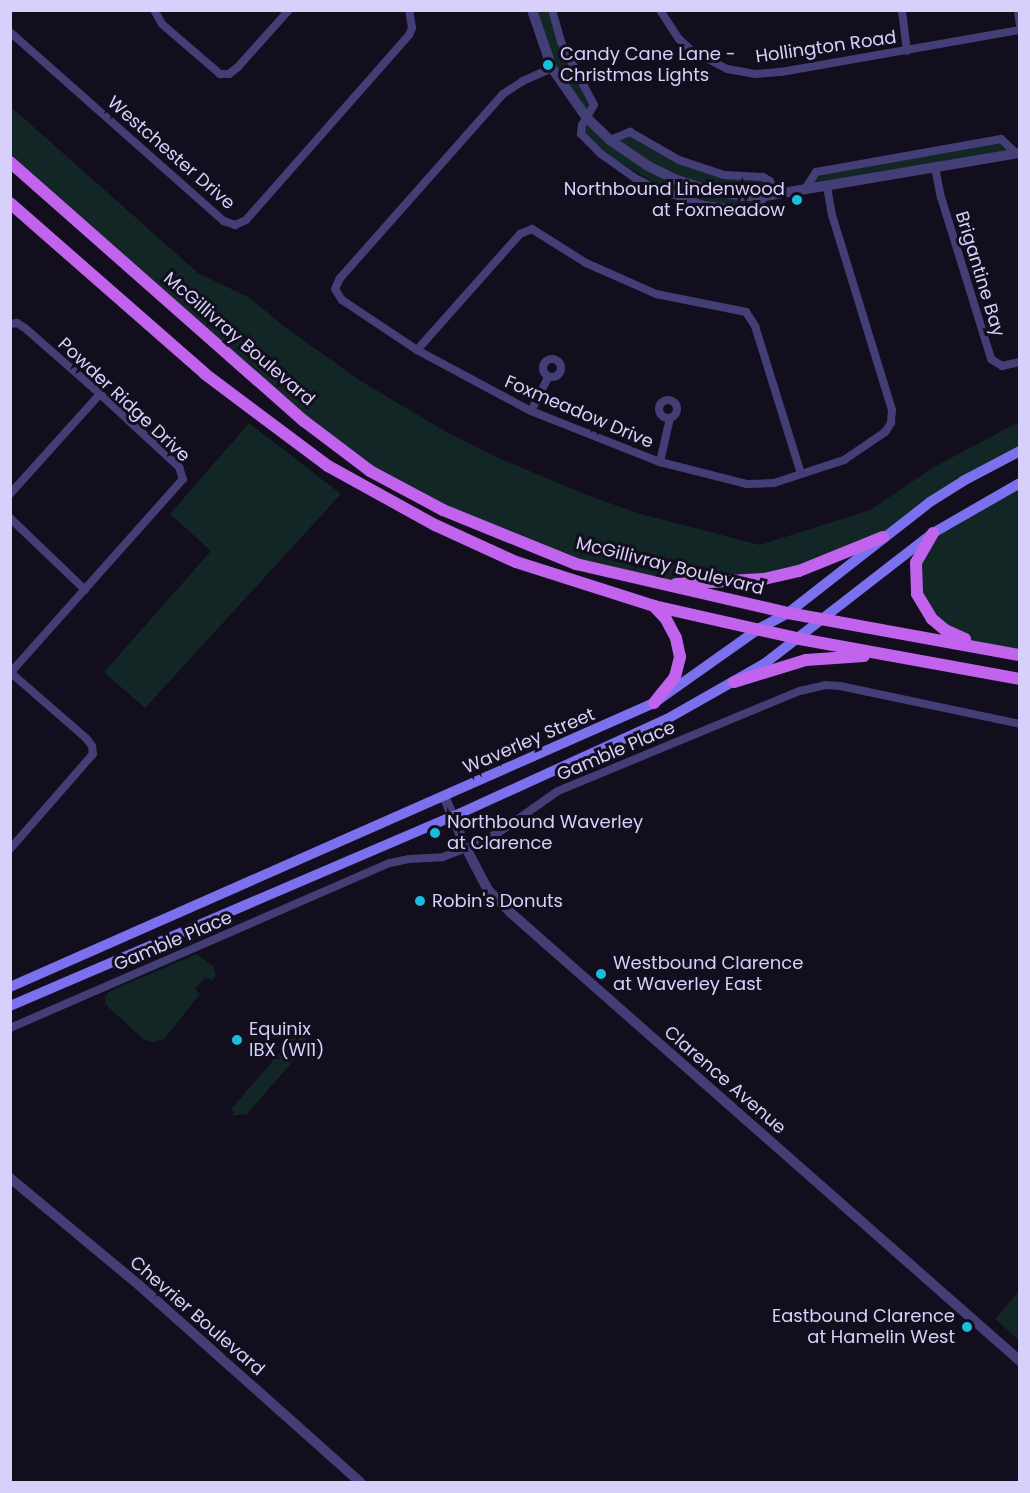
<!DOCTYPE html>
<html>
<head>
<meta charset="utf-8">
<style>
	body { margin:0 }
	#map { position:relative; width:1030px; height:1493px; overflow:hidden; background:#120e1d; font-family:Poppins,sans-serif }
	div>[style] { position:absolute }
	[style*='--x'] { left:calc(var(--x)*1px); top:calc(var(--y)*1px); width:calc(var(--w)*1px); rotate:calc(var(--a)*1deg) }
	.green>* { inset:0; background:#122626 }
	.minor>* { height:8px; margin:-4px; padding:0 4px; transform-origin:4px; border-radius:4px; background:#443e77 }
	.minor>.ring { margin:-4px; padding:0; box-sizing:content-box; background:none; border:8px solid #443e77; border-radius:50% }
	.tertiary>* { height:10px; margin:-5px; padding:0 5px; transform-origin:5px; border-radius:5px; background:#443e77 }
	.secondary>* { height:10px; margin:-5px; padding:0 5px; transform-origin:5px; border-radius:5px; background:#7b71ef }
	.primary>* { height:12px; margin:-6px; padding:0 6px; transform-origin:6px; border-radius:6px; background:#c163ed }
	.dots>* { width:16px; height:16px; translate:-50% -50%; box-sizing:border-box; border:3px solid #120e1d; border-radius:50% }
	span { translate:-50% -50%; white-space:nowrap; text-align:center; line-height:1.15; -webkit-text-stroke:6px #120e1d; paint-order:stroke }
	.street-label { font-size:18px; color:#d7d0fa }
	.poi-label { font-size:18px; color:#d7d0fa }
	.left { translate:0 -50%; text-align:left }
	.right { translate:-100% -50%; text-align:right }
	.frame { position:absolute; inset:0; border:12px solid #d7d0fa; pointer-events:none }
</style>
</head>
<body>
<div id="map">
	<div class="green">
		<div style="clip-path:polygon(532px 11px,552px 11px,561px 42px,594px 105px,586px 117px,610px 140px,630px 132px,651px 145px,724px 175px,763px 177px,774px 194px,760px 205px,753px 207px,716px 204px,662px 187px,610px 157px,584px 135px,586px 117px,552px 68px)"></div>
		<div style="clip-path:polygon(11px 107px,198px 273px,250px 298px,286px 328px,364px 383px,450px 434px,496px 457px,589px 496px,641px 514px,760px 545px,870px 510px,934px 467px,1019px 422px,1019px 451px,883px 537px,799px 571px,660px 584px,576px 564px,370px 471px,11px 162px)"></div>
		<div style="clip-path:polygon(1001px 139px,1017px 154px,805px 189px,816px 172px)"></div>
		<div style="clip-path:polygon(249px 423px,341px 494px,145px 708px,104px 672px,211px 551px,170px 514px)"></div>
		<div style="clip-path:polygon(1019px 483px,1019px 655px,957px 637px,945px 630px,914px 583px,933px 533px)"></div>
		<div style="clip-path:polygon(197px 954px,214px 967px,216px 976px,212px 981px,206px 977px,195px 989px,200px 994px,164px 1039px,153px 1042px,143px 1039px,105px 1004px,105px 996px,110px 991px)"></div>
		<div style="clip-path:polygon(301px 1028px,307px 1037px,303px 1050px,247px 1114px,231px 1116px,234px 1112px,231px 1109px)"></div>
		<div style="clip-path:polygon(1019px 1291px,1019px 1340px,995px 1319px)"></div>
	</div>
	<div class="minor">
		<div style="--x:154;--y:10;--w:16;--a:60"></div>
		<div style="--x:162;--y:24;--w:77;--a:40.8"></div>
		<div style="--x:220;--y:74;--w:9;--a:0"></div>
		<div style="--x:229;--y:74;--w:11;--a:-38"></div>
		<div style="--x:238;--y:67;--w:76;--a:-48.2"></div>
		<div style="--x:552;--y:10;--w:33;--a:74"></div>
		<div style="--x:561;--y:42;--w:71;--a:62.4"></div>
		<div style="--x:594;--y:105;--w:23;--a:121"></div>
		<div style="--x:582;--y:125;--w:9;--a:96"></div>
		<div style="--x:581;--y:134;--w:28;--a:45"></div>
		<div style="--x:601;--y:154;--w:42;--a:35.2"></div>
		<div style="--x:635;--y:178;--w:25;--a:27"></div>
		<div style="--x:657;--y:189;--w:50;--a:18.8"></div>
		<div style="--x:704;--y:205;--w:46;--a:7.4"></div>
		<div style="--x:750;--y:211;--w:6;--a:-9"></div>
		<div style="--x:756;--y:210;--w:17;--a:-57"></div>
		<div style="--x:660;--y:10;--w:35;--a:57"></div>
		<div style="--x:679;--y:39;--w:18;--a:43"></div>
		<div style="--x:692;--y:51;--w:39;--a:27"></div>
		<div style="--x:727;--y:69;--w:29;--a:10"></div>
		<div style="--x:756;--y:74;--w:25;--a:-5"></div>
		<div style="--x:781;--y:72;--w:243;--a:-10"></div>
		<div style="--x:1018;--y:10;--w:16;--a:83"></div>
		<div style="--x:902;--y:11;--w:40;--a:82.9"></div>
		<div style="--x:10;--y:32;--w:286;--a:41.5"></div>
		<div style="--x:224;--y:221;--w:12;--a:20"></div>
		<div style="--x:235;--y:225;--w:12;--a:-24"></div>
		<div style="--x:246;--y:220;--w:247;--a:-48.6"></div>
		<div style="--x:409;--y:35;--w:8;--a:-67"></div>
		<div style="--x:412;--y:28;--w:18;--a:-99"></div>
		<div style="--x:552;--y:68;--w:32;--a:156"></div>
		<div style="--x:523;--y:81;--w:24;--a:147"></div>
		<div style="--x:503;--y:94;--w:246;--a:131.5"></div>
		<div style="--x:340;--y:278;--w:12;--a:114"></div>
		<div style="--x:335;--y:289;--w:13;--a:58"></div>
		<div style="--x:342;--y:300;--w:90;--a:33.7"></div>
		<div style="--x:417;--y:350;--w:129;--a:28.2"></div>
		<div style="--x:531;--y:411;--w:139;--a:21.6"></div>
		<div style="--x:660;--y:462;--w:90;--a:14.2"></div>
		<div style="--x:747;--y:484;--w:27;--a:-2"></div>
		<div style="--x:774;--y:483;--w:74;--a:-18.2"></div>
		<div style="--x:844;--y:460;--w:50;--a:-34.3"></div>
		<div style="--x:885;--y:432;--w:11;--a:-56"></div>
		<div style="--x:891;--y:423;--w:13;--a:-86"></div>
		<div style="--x:892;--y:410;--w:204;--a:-107.1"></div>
		<div style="--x:832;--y:215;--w:29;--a:-100"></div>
		<div style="--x:610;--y:140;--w:22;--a:-22"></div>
		<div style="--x:630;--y:132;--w:56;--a:29.7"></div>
		<div style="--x:679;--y:160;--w:47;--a:18.4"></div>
		<div style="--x:724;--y:175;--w:39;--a:3"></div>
		<div style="--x:763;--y:177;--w:8;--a:30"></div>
		<div style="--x:770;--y:181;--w:14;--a:73"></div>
		<div style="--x:935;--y:167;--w:31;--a:79"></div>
		<div style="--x:941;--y:197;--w:170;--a:72.8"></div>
		<div style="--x:991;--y:359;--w:13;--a:32"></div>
		<div style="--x:1002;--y:366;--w:18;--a:-13"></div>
		<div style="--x:805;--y:189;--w:20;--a:-57"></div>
		<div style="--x:816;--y:172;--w:188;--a:-10.1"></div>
		<div style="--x:1001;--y:139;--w:22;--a:43"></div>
		<div style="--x:10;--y:324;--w:7;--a:-8"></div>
		<div style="--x:17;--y:323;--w:9;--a:32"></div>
		<div style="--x:25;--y:328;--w:100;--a:41.3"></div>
		<div style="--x:100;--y:394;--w:108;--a:42.7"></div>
		<div style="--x:179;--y:467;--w:13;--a:72"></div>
		<div style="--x:183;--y:479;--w:260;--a:131.7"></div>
		<div style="--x:417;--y:350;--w:155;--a:-48.4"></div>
		<div style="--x:520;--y:234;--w:13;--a:-23"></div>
		<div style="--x:532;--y:229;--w:64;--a:32.2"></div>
		<div style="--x:586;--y:263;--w:77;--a:23.9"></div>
		<div style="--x:656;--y:294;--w:92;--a:11.3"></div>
		<div style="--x:746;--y:312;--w:17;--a:57"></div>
		<div style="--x:755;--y:326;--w:155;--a:72.7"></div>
		<div class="ring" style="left:543px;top:359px;width:10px;height:10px"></div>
		<div class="ring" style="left:659px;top:400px;width:10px;height:10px"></div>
		<div style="--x:531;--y:411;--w:38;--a:-63"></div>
		<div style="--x:660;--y:462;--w:45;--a:-77.2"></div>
		<div style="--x:10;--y:494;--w:135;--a:-48"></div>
		<div style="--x:10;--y:518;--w:104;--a:43.8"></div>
		<div style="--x:10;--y:672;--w:101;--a:41"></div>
		<div style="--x:86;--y:738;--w:10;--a:53"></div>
		<div style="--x:92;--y:746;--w:8;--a:83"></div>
		<div style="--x:93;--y:754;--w:126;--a:131.1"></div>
		<div style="--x:10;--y:1028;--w:414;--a:-23.5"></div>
		<div style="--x:390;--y:863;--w:19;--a:-12"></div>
		<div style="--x:409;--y:859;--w:34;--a:-3"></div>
		<div style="--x:443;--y:857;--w:25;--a:-21"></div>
		<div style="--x:466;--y:848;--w:35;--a:-25"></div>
		<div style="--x:498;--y:833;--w:73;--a:-35"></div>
		<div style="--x:558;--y:791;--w:262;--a:-22.5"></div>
		<div style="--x:800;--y:691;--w:26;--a:-13"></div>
		<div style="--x:825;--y:685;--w:15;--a:4"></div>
		<div style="--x:840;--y:686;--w:184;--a:11.9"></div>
	</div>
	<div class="tertiary">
		<div style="--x:532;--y:10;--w:61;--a:71"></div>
		<div style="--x:552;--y:68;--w:60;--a:55.2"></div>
		<div style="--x:586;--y:117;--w:33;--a:44"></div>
		<div style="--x:610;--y:140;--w:46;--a:34.4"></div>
		<div style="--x:648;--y:166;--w:32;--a:26"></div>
		<div style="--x:677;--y:180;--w:33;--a:18"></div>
		<div style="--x:708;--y:190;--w:34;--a:10"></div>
		<div style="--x:741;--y:196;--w:24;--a:0"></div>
		<div style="--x:765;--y:196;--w:259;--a:-9.6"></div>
		<div style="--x:444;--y:796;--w:56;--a:67.1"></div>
		<div style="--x:466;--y:848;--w:47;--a:62.4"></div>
		<div style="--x:488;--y:890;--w:33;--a:45"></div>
		<div style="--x:511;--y:913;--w:678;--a:41.35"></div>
		<div style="--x:10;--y:1178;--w:169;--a:39.7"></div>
		<div style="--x:140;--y:1286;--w:295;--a:41.7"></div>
	</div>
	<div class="secondary">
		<div style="--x:10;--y:987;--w:704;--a:-23.8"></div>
		<div style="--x:654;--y:703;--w:130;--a:-35.3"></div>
		<div style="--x:760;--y:628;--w:32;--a:-28"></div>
		<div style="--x:788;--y:613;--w:180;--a:-38"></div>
		<div style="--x:930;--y:502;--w:39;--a:-32"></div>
		<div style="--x:963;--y:481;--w:64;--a:-27.8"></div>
		<div style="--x:10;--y:1006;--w:481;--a:-23.2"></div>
		<div style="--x:452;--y:817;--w:236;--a:-24.5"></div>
		<div style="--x:667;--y:719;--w:112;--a:-29.6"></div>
		<div style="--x:764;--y:664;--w:214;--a:-37.8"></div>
		<div style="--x:933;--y:533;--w:100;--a:-29.9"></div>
	</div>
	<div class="primary">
		<div style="--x:10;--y:162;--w:392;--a:41.4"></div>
		<div style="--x:304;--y:421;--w:83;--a:37.1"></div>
		<div style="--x:370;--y:471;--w:83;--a:28.1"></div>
		<div style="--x:443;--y:510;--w:144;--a:22.1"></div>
		<div style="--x:576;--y:564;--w:218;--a:13"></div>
		<div style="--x:788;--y:613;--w:236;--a:10.3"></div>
		<div style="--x:10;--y:203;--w:259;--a:41.2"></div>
		<div style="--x:205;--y:374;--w:154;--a:36.8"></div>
		<div style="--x:328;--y:466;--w:122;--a:28.9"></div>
		<div style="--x:435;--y:525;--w:89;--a:24.6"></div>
		<div style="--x:516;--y:562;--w:145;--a:17.7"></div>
		<div style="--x:654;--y:606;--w:150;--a:12.7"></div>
		<div style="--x:800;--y:639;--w:224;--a:10.3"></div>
		<div style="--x:933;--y:533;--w:34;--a:120"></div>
		<div style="--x:916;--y:563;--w:31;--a:88"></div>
		<div style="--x:917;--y:594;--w:29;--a:59"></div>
		<div style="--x:932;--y:619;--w:17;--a:40"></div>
		<div style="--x:945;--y:630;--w:22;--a:24"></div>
		<div style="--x:676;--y:584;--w:88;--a:-3.3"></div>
		<div style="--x:764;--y:579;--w:36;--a:-13"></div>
		<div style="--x:799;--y:571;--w:91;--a:-22"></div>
		<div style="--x:734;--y:682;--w:75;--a:-17"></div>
		<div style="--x:806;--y:660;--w:58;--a:-3.9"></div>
		<div style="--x:654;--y:703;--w:33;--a:-51"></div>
		<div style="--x:675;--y:677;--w:21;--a:-76"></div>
		<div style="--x:680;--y:657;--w:19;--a:-102"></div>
		<div style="--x:676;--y:638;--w:21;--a:-118"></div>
		<div style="--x:666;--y:619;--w:18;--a:-133"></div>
	</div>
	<div class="dots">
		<div style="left:548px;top:65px;background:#19bedc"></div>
		<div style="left:797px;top:200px;background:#19bedc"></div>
		<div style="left:435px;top:833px;background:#19bedc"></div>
		<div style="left:420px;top:901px;background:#19bedc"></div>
		<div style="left:601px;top:974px;background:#19bedc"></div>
		<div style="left:237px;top:1040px;background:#19bedc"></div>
		<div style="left:967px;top:1327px;background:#19bedc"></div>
	</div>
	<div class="street-label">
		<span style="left:826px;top:47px;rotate:-8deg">Hollington Road</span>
		<span style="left:171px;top:153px;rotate:41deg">Westchester Drive</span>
		<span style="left:980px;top:274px;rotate:73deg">Brigantine Bay</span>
		<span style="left:239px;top:339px;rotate:41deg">McGillivray Boulevard</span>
		<span style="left:124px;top:400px;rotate:43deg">Powder Ridge Drive</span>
		<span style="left:579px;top:412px;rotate:23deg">Foxmeadow Drive</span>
		<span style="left:670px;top:566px;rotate:14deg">McGillivray Boulevard</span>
		<span style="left:529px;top:741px;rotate:-23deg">Waverley Street</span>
		<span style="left:616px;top:751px;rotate:-23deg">Gamble Place</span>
		<span style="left:173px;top:941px;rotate:-23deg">Gamble Place</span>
		<span style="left:725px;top:1080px;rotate:41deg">Clarence Avenue</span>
		<span style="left:197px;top:1316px;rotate:41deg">Chevrier Boulevard</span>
	</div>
	<div class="poi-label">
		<span class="left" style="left:560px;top:65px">Candy Cane Lane -<br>Christmas Lights</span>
		<span class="right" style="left:785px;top:200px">Northbound Lindenwood<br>at Foxmeadow</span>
		<span class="left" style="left:447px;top:833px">Northbound Waverley<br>at Clarence</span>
		<span class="left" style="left:432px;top:901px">Robin's Donuts</span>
		<span class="left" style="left:613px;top:974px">Westbound Clarence<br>at Waverley East</span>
		<span class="left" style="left:249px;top:1040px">Equinix<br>IBX (WI1)</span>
		<span class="right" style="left:955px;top:1327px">Eastbound Clarence<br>at Hamelin West</span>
	</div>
	<div class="frame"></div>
</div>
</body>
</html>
